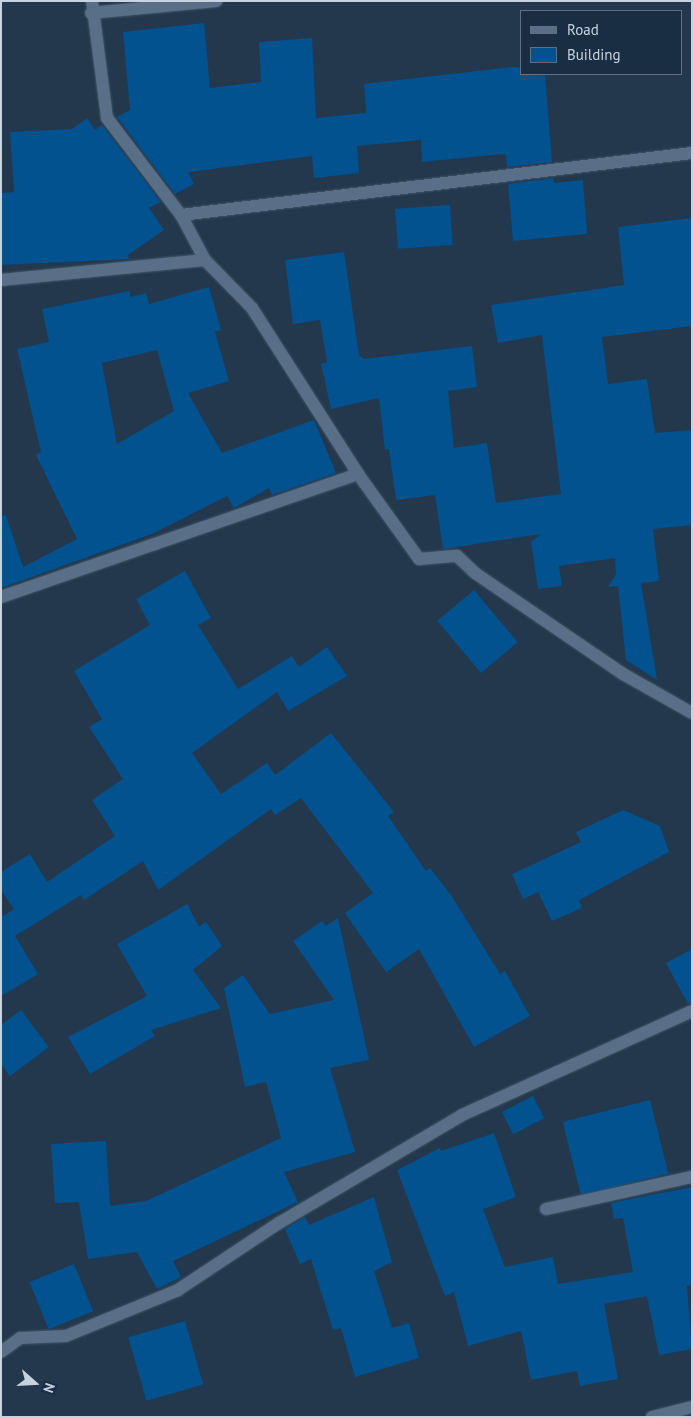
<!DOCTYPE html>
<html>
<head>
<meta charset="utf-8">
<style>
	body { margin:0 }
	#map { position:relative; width:693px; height:1418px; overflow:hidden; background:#23384d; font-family:"PT Sans",sans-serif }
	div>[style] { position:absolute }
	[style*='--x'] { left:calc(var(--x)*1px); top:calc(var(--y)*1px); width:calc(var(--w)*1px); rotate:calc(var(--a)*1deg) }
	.building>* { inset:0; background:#01528e; transform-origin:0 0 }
	.roads { filter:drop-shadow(0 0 1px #425567) drop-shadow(0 0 1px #425567) }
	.minor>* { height:12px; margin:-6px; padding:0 6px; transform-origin:6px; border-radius:6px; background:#586f87 }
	span { translate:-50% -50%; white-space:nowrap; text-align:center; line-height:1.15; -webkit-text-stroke:4px #192e42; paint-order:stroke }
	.frame { position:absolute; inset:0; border:2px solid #c6d3e1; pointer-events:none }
	.legend { position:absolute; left:520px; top:10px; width:162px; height:65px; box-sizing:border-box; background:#192e42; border:1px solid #5e7082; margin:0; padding:6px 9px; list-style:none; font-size:15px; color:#c6d3e1 }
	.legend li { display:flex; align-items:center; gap:10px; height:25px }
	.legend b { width:25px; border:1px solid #5e7082 }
	.north { position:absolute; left:10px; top:1358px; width:50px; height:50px; -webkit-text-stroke:4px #192e42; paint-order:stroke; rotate:109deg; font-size:14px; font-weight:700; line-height:20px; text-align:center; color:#c6d3e1 }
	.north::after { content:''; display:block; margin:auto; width:18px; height:22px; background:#c6d3e1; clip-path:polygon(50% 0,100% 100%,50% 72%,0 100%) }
</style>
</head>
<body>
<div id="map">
	<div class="building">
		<div style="clip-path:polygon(204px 23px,210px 88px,261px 82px,259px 42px,312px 38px,316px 118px,366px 113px,364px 84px,513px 67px,522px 68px,522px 74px,545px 74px,552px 162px,507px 167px,506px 155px,502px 154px,422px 162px,421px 140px,357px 146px,359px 173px,314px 178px,312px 156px,188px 172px,194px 184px,175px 194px,117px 117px,130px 110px,123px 32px)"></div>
		<div style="clip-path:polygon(87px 118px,95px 130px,102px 125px,161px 202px,149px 208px,164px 230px,128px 255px,129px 259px,1px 265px,1px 193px,14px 192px,10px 132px,72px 129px)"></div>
		<div style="clip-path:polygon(553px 178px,554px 183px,583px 180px,587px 234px,513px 241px,508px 184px)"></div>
		<div style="left:450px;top:205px;width:40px;height:55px;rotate:86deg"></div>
		<div style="clip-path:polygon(692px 218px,692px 326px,602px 337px,608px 384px,647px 379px,655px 433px,692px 430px,692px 525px,653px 529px,659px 581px,641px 583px,657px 680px,626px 660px,618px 586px,608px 587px,616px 574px,615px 558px,559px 566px,562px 586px,538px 589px,531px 542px,541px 534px,443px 549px,435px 495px,396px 500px,389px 449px,385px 450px,379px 398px,331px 409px,321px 364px,327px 362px,320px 320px,293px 324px,285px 260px,344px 252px,359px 355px,364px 359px,472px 346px,477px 387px,448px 391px,454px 448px,487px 443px,496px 503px,561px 494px,542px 335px,498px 343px,491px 305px,624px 285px,618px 227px)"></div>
		<div style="clip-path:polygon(evenodd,209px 287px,221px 330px,215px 332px,229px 381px,188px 393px,222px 453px,314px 420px,336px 473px,272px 495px,269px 488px,234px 508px,227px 496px,152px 534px,1px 588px,1px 516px,6px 515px,23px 567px,77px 539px,36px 455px,41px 452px,17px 349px,49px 342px,42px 309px,130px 291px,130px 297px,146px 293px,149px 304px,209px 287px,157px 350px,174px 411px,117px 444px,102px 363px,157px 350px)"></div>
		<div style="clip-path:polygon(185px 571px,211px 618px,198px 625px,238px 689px,292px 656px,299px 667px,327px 647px,347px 676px,288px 711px,277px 692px,192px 753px,221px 794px,267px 763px,275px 775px,331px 733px,394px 812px,388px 816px,426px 871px,430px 868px,451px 895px,500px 974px,505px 971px,530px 1016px,474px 1047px,419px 949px,386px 972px,345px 913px,373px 893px,301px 798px,275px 815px,271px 809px,158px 890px,143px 861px,84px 900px,81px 895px,15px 936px,38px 974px,1px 996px,1px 913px,3px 916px,14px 909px,1px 890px,1px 872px,30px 854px,47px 882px,115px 836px,92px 800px,123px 779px,89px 727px,102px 719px,74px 671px,150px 625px,136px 599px)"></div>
		<div style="left:474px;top:590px;width:68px;height:48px;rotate:50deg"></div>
		<div style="clip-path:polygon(623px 810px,660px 826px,669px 852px,579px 900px,582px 908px,552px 921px,538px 892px,523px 899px,512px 874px,581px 842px,576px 832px)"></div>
		<div style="clip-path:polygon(187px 904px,199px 927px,206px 922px,222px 946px,193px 970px,221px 1008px,151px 1030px,155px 1036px,90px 1074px,68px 1037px,147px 996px,117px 944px)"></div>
		<div style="clip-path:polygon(338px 918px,369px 1060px,330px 1068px,355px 1152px,284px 1172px,298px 1202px,173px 1261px,181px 1277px,157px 1289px,137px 1252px,88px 1259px,79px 1202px,55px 1203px,51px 1144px,106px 1141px,110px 1206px,146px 1201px,281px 1138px,266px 1082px,245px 1087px,224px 988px,243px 975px,270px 1014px,334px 1000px,293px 941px,322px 921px,326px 926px)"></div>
		<div style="clip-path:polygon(692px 949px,692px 1003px,688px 1004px,666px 963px)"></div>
		<div style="clip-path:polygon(21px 1010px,49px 1047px,10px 1076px,1px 1064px,1px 1025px)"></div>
		<div style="left:533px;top:1096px;width:25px;height:35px;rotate:63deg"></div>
		<div style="left:650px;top:1100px;width:76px;height:90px;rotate:76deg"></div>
		<div style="clip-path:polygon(494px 1133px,516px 1197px,483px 1209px,505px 1267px,553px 1257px,558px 1284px,633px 1272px,623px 1218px,614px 1219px,611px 1203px,692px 1187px,692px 1285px,687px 1286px,692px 1349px,659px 1355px,647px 1296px,604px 1304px,618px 1379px,580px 1386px,577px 1371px,531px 1380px,521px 1331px,468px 1346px,454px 1292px,445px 1296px,397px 1170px,440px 1148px,441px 1151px)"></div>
		<div style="clip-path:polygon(374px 1197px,392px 1262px,374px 1271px,392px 1328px,409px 1323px,419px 1358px,355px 1377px,341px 1328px,333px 1330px,311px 1259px,300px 1264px,285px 1229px,305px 1217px,309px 1225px)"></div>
		<div style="left:74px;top:1264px;width:51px;height:48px;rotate:68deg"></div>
		<div style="left:185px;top:1321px;width:66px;height:59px;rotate:74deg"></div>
	</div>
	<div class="roads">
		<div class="minor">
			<div style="--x:92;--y:1;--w:118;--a:82.7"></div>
			<div style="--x:107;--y:118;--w:122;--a:52.7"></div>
			<div style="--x:181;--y:215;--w:51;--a:61.9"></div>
			<div style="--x:205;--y:260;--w:67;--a:45.6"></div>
			<div style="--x:252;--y:308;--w:197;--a:57.4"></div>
			<div style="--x:358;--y:474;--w:105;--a:54.3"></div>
			<div style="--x:419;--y:559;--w:38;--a:-5"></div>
			<div style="--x:457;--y:556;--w:25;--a:43"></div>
			<div style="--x:475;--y:573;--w:179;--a:34.3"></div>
			<div style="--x:623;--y:674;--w:79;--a:29.5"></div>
			<div style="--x:91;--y:13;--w:126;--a:-5.5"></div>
			<div style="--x:181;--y:215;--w:515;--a:-6.92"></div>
			<div style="--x:1;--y:280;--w:205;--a:-5.6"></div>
			<div style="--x:1;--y:597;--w:378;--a:-19"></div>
			<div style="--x:546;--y:1209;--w:149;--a:-12.4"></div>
			<div style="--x:1;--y:1352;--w:24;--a:-36"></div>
			<div style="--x:20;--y:1338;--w:46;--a:-2.5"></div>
			<div style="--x:66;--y:1336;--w:121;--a:-22.3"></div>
			<div style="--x:178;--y:1290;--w:121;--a:-33.6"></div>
			<div style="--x:279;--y:1223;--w:212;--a:-30.5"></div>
			<div style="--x:462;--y:1115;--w:252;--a:-24.3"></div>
			<div style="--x:652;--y:1417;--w:41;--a:-14"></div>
		</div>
	</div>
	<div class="frame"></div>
	<ul class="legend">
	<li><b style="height:6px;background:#586f87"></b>Road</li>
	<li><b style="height:14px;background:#01528e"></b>Building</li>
	</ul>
	<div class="north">N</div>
</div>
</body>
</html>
